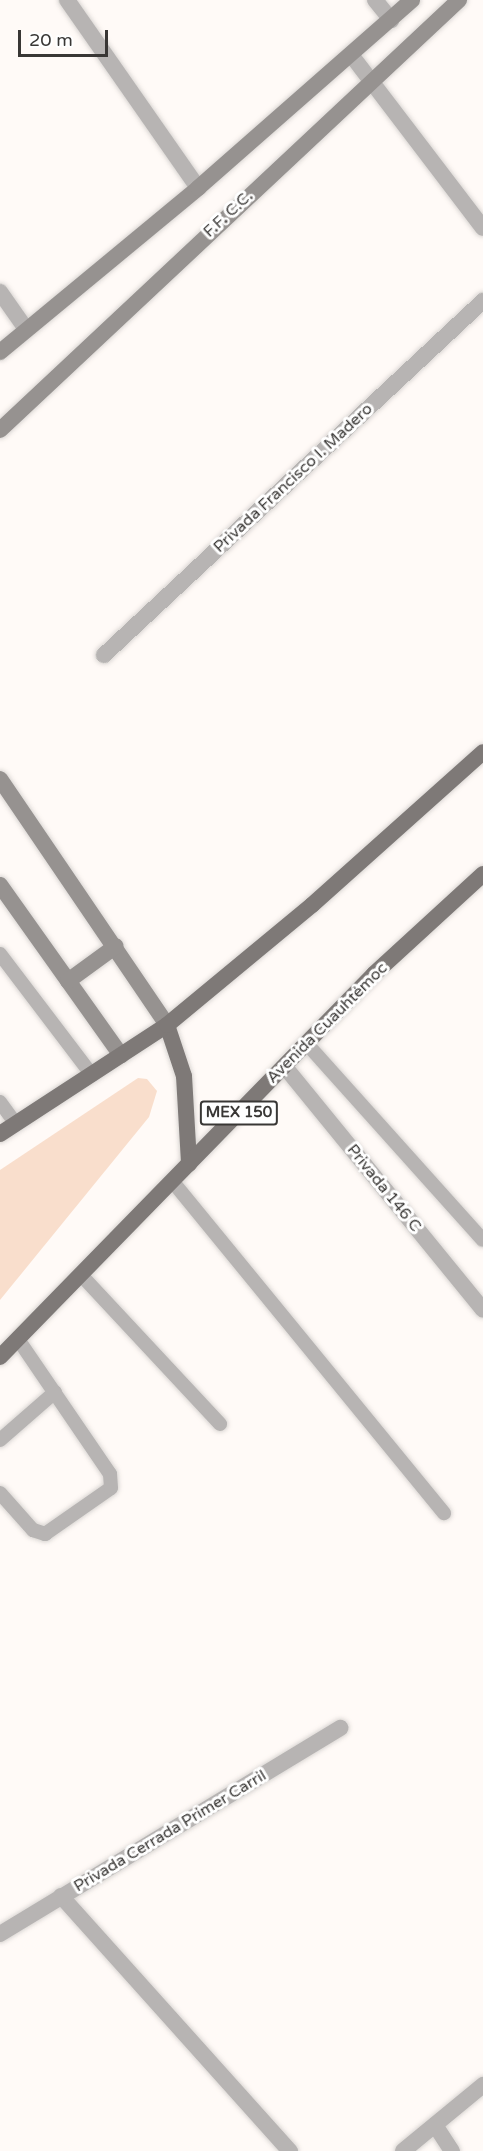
<!DOCTYPE html>
<html>
<head>
<meta charset="utf-8">
<style>
	body { margin:0 }
	#map { position:relative; width:483px; height:2151px; overflow:hidden; background:#fffaf7; font-family:"Varela Round",sans-serif }
	div>[style] { position:absolute }
	[style*='--x'] { left:calc(var(--x)*1px); top:calc(var(--y)*1px); width:calc(var(--w)*1px); rotate:calc(var(--a)*1deg) }
	.green>* { inset:0; background:#f9decc }
	.roads { filter:drop-shadow(0 0 2px #dbd7d4) drop-shadow(0 0 2px #dbd7d4) }
	.service>* { height:14px; margin:-7px; padding:0 7px; transform-origin:7px; border-radius:7px; background:#b7b4b3 }
	.minor>* { height:16px; margin:-8px; padding:0 8px; transform-origin:8px; border-radius:8px; background:#b7b4b3 }
	.secondary>* { height:16px; margin:-8px; padding:0 8px; transform-origin:8px; border-radius:8px; background:#969290 }
	.primary>* { height:16px; margin:-8px; padding:0 8px; transform-origin:8px; border-radius:8px; background:#7e7977 }
	span { translate:-50% -50%; white-space:nowrap; text-align:center; line-height:1.15; -webkit-text-stroke:6px #fff; paint-order:stroke }
	.shield-label span { padding:2px 4px; background:#fff; border:2px solid; border-radius:4px; -webkit-text-stroke-width:0 }
	.shield-label { font-size:15px; color:#393735; font-weight:700 }
	.street-label { font-size:16px; color:#393735 }
	.scale { position:absolute; left:18px; top:30px; width:90px; height:27px; box-sizing:border-box; border:3px solid #393735; border-top:0; padding-left:8px; font-size:18px; line-height:21px; white-space:nowrap; color:#393735; -webkit-text-stroke:4px #fff; paint-order:stroke }
</style>
</head>
<body>
<div id="map">
	<div class="green">
		<div style="clip-path:polygon(138px 1078px,147px 1079px,157px 1091px,149px 1117px,0 1300px,0 1170px)"></div>
	</div>
	<div class="roads">
		<div class="service">
			<div style="--x:0;--y:954;--w:152;--a:52.8"></div>
			<div style="--x:307;--y:1044;--w:263;--a:48.1"></div>
			<div style="--x:0;--y:1102;--w:27;--a:54"></div>
			<div style="--x:173;--y:1182;--w:428;--a:50.7"></div>
			<div style="--x:83;--y:1277;--w:201;--a:47"></div>
			<div style="--x:0;--y:1440;--w:73;--a:-41.1"></div>
			<div style="--x:0;--y:1493;--w:50;--a:48.3"></div>
			<div style="--x:33;--y:1530;--w:13;--a:18"></div>
			<div style="--x:45;--y:1534;--w:80;--a:-34.9"></div>
			<div style="--x:111;--y:1488;--w:14;--a:-94"></div>
			<div style="--x:110;--y:1474;--w:163;--a:-124.3"></div>
		</div>
		<div class="minor">
			<div style="--x:67;--y:0;--w:229;--a:55.1"></div>
			<div style="--x:375;--y:0;--w:26;--a:51"></div>
			<div style="--x:352;--y:56;--w:216;--a:52.7"></div>
			<div style="--x:0;--y:292;--w:45;--a:54.9"></div>
			<div style="--x:104;--y:655;--w:519;--a:-43.05"></div>
			<div style="--x:285;--y:1067;--w:313;--a:50.8"></div>
			<div style="--x:61;--y:1896;--w:343;--a:48.1"></div>
			<div style="--x:0;--y:1934;--w:398;--a:-31.2"></div>
			<div style="--x:435;--y:2125;--w:31;--a:57"></div>
			<div style="--x:403;--y:2151;--w:104;--a:-39.5"></div>
		</div>
		<div class="secondary">
			<div style="--x:0;--y:352;--w:257;--a:-39.6"></div>
			<div style="--x:198;--y:188;--w:285;--a:-41.3"></div>
			<div style="--x:0;--y:430;--w:629;--a:-43.13"></div>
			<div style="--x:0;--y:779;--w:297;--a:55.8"></div>
			<div style="--x:0;--y:885;--w:209;--a:54.6"></div>
			<div style="--x:68;--y:981;--w:59;--a:-36.1"></div>
		</div>
		<div class="primary">
			<div style="--x:167;--y:1025;--w:54;--a:71.6"></div>
			<div style="--x:184;--y:1076;--w:88;--a:86.7"></div>
			<div style="--x:0;--y:1134;--w:199;--a:-33.1"></div>
			<div style="--x:167;--y:1025;--w:188;--a:-39.6"></div>
			<div style="--x:312;--y:905;--w:229;--a:-41.8"></div>
			<div style="--x:0;--y:1357;--w:535;--a:-45.68"></div>
			<div style="--x:374;--y:974;--w:148;--a:-42.5"></div>
		</div>
	</div>
	<div class="shield-label">
		<span style="left:239px;top:1113px">MEX 150</span>
	</div>
	<div class="street-label">
		<span style="left:228px;top:214px;rotate:-43deg">F.F. C.C.</span>
		<span style="left:293px;top:478px;rotate:-43deg">Privada Francisco I. Madero</span>
		<span style="left:327px;top:1023px;rotate:-45deg">Avenida Cuauhtémoc</span>
		<span style="left:384px;top:1188px;rotate:51deg">Privada 146 C</span>
		<span style="left:170px;top:1831px;rotate:-31deg">Privada Cerrada Primer Carril</span>
	</div>
	<div class="scale">20 m</div>
</div>
</body>
</html>
